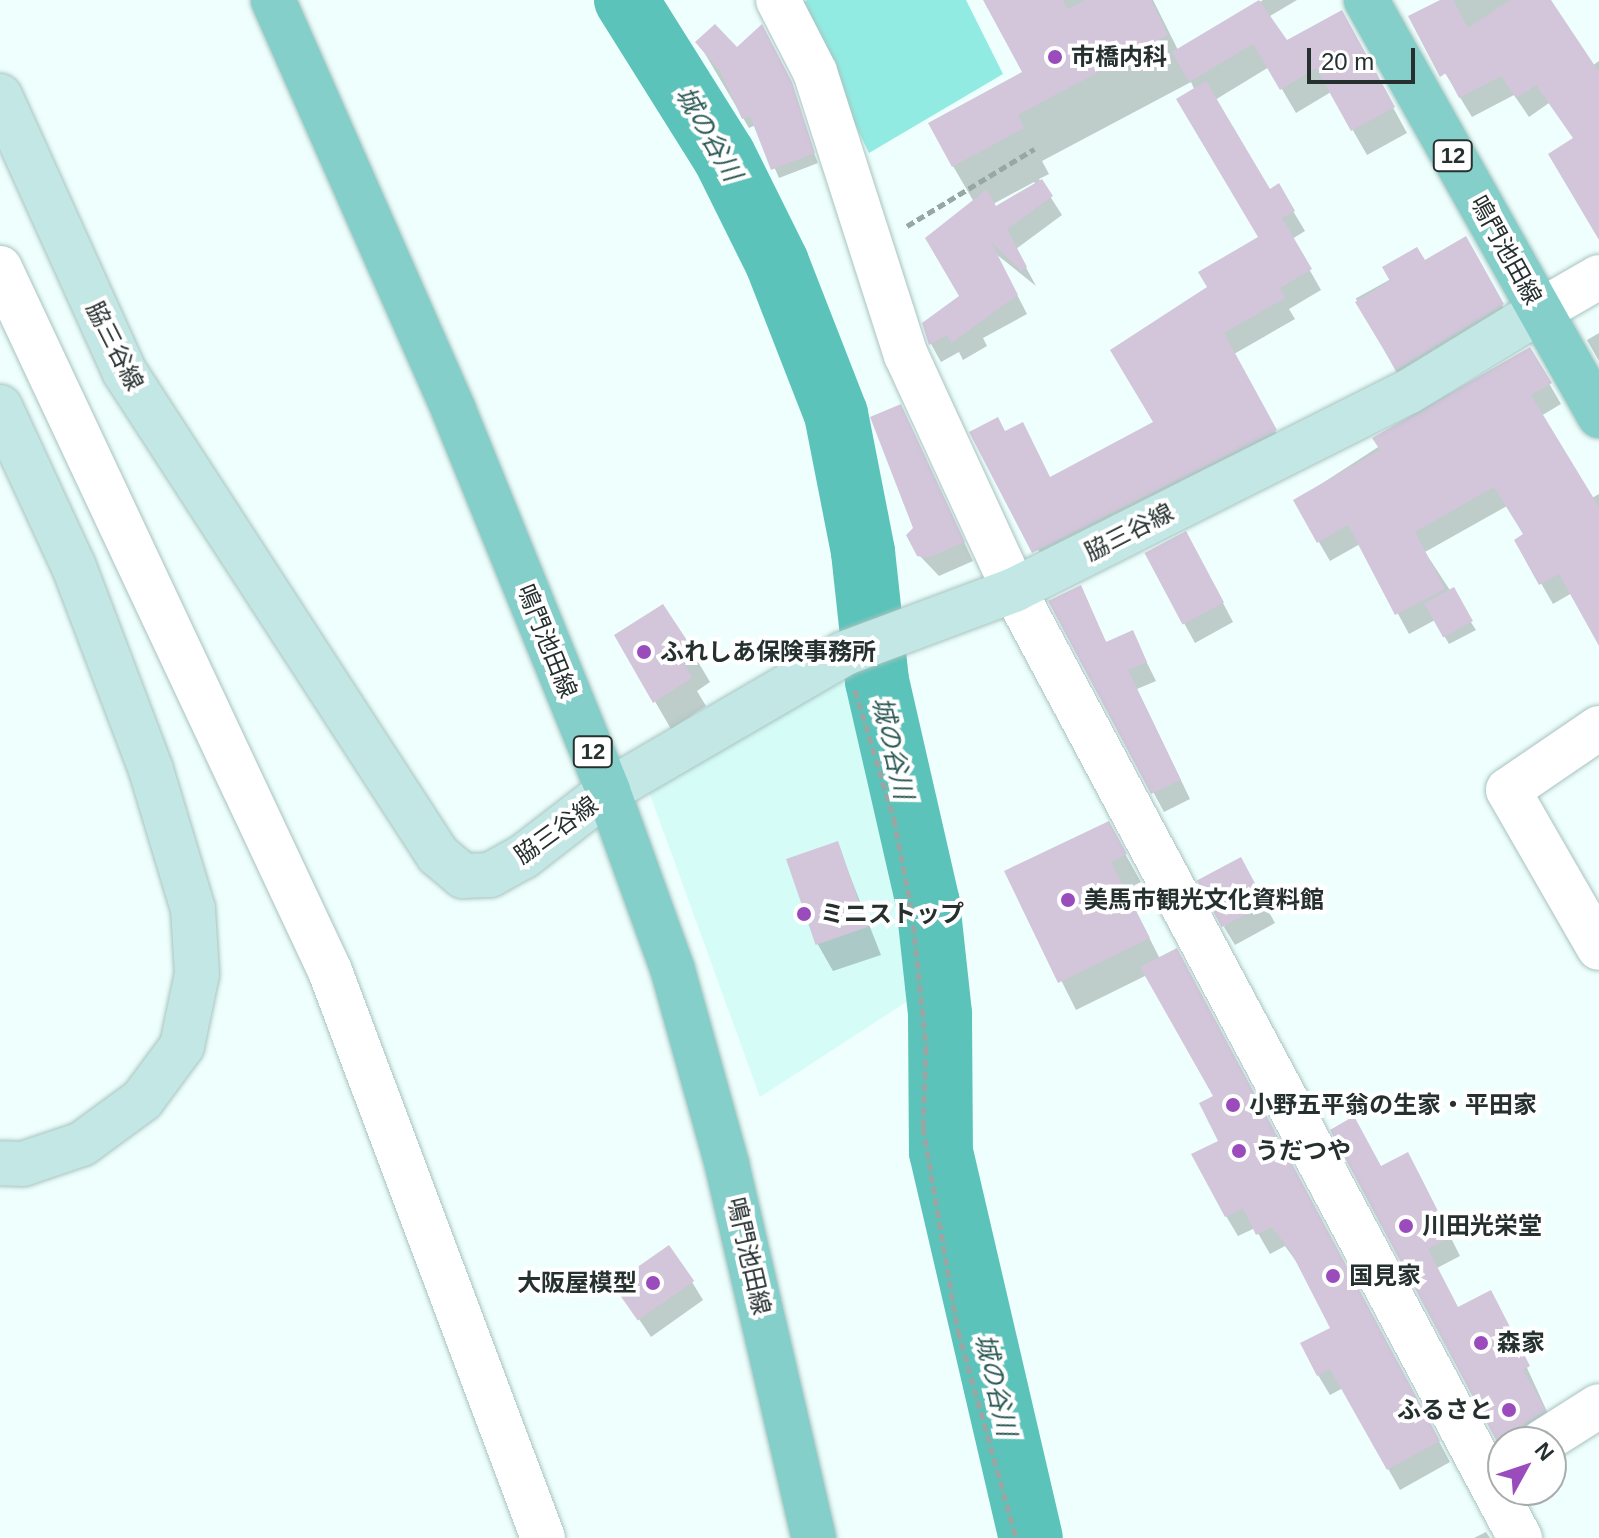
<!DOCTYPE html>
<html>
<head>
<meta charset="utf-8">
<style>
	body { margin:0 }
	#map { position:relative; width:1599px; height:1538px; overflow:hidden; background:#eefffd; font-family:Helvetica,"Noto Sans JP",sans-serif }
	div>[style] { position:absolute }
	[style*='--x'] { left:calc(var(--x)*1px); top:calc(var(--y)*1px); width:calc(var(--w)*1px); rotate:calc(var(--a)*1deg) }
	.built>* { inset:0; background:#d6fcf8 }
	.green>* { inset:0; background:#92ebe2 }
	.shadow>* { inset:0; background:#0003; transform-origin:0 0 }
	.river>* { height:64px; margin:-32px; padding:0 32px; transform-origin:32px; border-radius:32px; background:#5cc3ba }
	.building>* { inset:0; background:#d3c6da; transform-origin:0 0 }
	.path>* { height:5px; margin-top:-2.5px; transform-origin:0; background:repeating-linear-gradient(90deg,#98a6a4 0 8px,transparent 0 12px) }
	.roads { filter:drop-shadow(0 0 2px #a8c3c0) drop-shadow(0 0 2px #a8c3c0) }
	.street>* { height:44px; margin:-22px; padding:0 22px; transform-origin:22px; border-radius:22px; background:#fff }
	.secondary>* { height:44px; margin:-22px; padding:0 22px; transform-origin:22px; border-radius:22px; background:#c2e7e4 }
	.primary>* { height:44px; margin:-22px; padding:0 22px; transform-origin:22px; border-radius:22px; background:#85cfca }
	.dots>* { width:22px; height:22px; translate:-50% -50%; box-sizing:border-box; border:4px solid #fff; border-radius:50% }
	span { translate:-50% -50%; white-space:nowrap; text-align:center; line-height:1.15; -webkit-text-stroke:8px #fff; paint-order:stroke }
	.shield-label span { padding:2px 6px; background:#fff; border:2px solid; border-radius:6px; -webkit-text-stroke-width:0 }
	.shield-label { font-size:22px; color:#25302f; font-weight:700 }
	.poi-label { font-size:24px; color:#25302f; font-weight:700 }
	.left { translate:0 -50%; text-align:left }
	.right { translate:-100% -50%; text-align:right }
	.street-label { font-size:24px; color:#25302f }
	.water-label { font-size:26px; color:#2c5955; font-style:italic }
	.north { position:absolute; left:1487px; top:1426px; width:80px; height:80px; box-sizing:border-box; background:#fff; border:2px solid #a8acac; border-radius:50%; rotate:50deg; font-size:22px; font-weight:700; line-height:32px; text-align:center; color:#25302f }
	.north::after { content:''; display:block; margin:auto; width:28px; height:36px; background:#9a4cbd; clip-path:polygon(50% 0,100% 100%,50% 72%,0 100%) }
	.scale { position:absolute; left:1307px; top:48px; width:108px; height:36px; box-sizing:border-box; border:4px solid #25302f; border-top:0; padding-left:10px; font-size:24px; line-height:28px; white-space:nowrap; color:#25302f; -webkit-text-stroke:6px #fff; paint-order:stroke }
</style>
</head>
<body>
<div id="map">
	<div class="built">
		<div style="clip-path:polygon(841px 667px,881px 817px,911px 999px,760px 1097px,648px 789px)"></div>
	</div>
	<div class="green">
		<div style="clip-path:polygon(807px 0,966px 0,1003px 74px,869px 153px,798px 6px)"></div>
	</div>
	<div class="shadow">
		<div style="clip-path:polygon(evenodd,985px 0,1153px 0,1178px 50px,1263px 0,1297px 0,1270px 16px,1286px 43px,1355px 38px,1407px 133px,1367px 155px,1331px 92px,1296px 113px,1269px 67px,1215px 100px,1269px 192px,1278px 186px,1305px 231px,1292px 239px,1321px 290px,1289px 309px,1295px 319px,1234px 354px,1286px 451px,1045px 572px,1005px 433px,1050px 478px,1155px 423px,1209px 287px,1261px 238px,1191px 82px,1042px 161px,1049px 174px,1039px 179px,1062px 215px,1016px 249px,1036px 286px,996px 254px,1027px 314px,983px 338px,987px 346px,963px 360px,959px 352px,941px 362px,931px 344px,962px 296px,974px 202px,953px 166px,1025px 73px,985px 0,1034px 182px,1036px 185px,996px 209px,993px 204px,1034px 182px)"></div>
		<div style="clip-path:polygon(1445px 0,1548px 0,1592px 66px,1599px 61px,1599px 204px,1574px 139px,1549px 103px,1529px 117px,1514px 95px,1472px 117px,1423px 37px)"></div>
		<div style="clip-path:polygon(767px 36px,818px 163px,779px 178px,756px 125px,749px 128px,698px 42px,737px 50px)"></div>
		<div style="left:1465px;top:238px;width:104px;height:125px;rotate:61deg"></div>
		<div style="clip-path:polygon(1599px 333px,1599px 361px,1587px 340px)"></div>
		<div style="clip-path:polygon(1529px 349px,1561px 404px,1541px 416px,1592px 498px,1599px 494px,1599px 642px,1572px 593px,1553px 604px,1516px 540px,1525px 535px,1507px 506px,1425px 552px,1476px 630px,1449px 644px,1435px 620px,1409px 634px,1360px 544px,1330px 561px,1295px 501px)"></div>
		<div style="clip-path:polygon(900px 406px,973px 561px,939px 576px,919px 555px)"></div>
		<div style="clip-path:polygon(1196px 552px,1233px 622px,1195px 643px,1146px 554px)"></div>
		<div style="clip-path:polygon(1080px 587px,1107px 644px,1132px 633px,1156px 681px,1137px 689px,1190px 799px,1164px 812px,1053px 606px)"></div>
		<div style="clip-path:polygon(617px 636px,694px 655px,710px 682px,697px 691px,706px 706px,671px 729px)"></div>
		<div style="clip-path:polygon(837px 843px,881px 955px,833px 971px,817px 943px)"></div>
		<div style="clip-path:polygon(1124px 852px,1141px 882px,1125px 890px,1160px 959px,1188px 971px,1450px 1462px,1400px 1490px,1343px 1388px,1330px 1395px,1318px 1375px,1333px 1328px,1301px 1268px,1285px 1246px,1270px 1254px,1255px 1228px,1238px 1236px,1226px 1216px,1216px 1097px,1147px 975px,1076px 1010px,1007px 872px)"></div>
		<div style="clip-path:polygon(1250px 878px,1275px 923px,1235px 945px,1224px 927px)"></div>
		<div style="clip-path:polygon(1333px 1130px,1381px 1168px,1418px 1172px,1460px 1256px,1437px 1268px,1458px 1309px,1501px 1311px,1555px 1429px,1536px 1442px,1503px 1442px,1503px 1448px)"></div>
		<div style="clip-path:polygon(692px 1282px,703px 1300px,651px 1337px,616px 1285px)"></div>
		<div style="clip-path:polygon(1486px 1532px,1490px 1538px,1474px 1538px)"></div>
	</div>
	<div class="river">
		<div style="--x:626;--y:0;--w:184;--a:57.9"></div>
		<div style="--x:724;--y:156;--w:119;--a:63.6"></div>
		<div style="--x:777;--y:263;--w:162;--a:68.7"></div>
		<div style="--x:836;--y:414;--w:141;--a:78.9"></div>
		<div style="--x:863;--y:552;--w:130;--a:83.8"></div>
		<div style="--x:877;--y:681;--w:228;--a:77.1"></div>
		<div style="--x:928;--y:903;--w:112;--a:83.8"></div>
		<div style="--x:940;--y:1014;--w:138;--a:89.6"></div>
		<div style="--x:941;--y:1152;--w:396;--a:76.9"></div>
	</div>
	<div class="building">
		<div style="clip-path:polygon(983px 0,1063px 0,1068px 9px,1086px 0,1151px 0,1168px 35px,1018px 115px,1024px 128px,952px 167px,928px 123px,1022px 72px)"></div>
		<div style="clip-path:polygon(1259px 0,1287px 40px,1342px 10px,1395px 107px,1351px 131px,1316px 68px,1280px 90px,1253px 44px,1189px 82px,1172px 52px)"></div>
		<div style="clip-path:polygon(1440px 0,1453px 0,1468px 28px,1510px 0,1551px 0,1599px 72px,1599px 240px,1548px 154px,1573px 138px,1536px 85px,1516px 98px,1501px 76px,1459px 98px,1446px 73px,1440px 77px,1408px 16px)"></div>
		<div style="clip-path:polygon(715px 24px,737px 47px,762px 24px,792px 82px,815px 153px,771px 170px,750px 116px,742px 119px,720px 71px,695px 42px)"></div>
		<div style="clip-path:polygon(1206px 81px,1270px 189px,1279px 183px,1295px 211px,1282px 218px,1312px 269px,1280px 288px,1285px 298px,1224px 333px,1277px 430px,1032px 553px,969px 432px,998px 417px,1005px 431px,1023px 422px,1050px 477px,1153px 422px,1110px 350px,1207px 287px,1198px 272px,1258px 237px,1176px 99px)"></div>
		<div style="clip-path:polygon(1042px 179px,1053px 196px,1007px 229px,1027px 267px,1021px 271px,991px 242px,1018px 295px,951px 343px,947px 335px,929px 345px,922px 323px,959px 296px,925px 238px,987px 189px,996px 206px)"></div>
		<div style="clip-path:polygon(1466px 236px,1504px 304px,1396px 370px,1355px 302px,1390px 281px,1382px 267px,1417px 247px,1425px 260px)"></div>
		<div style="clip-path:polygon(1530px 347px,1552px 383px,1531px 395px,1599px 507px,1599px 646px,1559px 574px,1539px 585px,1514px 540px,1523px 534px,1494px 487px,1415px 532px,1445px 589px,1395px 615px,1348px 525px,1317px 543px,1293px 500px,1380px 450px,1372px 438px)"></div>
		<div style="clip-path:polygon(901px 404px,965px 542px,927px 558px,917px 556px,906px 535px,913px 528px,870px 417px)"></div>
		<div style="left:1186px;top:531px;width:81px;height:47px;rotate:62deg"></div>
		<div style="clip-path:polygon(1081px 585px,1106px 642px,1133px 630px,1147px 662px,1128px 670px,1181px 780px,1151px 794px,1048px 601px)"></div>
		<div style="left:1454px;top:587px;width:39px;height:34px;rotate:61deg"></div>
		<div style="clip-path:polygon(663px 604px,696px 654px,683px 662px,692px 678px,653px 703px,614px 635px)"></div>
		<div style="clip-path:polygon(1109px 821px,1127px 854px,1111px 862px,1150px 938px,1058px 983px,1004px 871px)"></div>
		<div style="left:838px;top:841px;width:91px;height:55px;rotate:71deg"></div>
		<div style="left:1241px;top:857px;width:53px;height:50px;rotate:62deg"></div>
		<div style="clip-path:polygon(1177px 948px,1440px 1441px,1387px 1470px,1330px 1369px,1317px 1376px,1300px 1343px,1330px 1328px,1291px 1252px,1272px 1227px,1256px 1235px,1243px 1208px,1225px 1217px,1191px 1154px,1218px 1141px,1199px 1103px,1213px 1096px,1140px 967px)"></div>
		<div style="clip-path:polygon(1354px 1116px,1381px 1166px,1408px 1152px,1451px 1237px,1428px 1249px,1458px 1307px,1491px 1290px,1530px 1366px,1523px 1370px,1546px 1410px,1497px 1442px,1330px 1130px)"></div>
		<div style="left:669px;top:1245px;width:44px;height:69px;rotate:55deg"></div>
	</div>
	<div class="path">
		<div style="--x:907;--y:226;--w:149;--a:-31.2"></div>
		<div style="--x:855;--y:690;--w:135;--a:73.2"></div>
		<div style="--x:894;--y:819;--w:96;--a:79.2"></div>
		<div style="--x:912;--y:913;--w:135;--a:84"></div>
		<div style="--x:926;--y:1047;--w:80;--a:92.1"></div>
		<div style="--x:923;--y:1127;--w:207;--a:80.3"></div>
		<div style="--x:958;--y:1331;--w:215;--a:74.3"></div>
	</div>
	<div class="roads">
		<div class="street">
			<div style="--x:778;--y:0;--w:81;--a:62.8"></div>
			<div style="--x:815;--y:72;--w:297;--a:72.2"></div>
			<div style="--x:906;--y:355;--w:259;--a:65.3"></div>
			<div style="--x:1014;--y:590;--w:1075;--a:61.91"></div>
			<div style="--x:0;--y:268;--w:777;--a:64.85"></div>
			<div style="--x:330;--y:971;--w:606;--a:69.41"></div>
			<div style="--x:1540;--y:311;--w:68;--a:-30"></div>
			<div style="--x:1599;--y:728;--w:110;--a:145.7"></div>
			<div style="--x:1508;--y:790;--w:182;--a:60.1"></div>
			<div style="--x:1542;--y:1442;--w:67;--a:-32.3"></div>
		</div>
		<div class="secondary">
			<div style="--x:0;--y:96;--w:302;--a:65.7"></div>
			<div style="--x:124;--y:371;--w:577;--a:57.03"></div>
			<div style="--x:438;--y:855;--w:33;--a:40"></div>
			<div style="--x:463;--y:876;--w:27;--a:-2"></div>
			<div style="--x:490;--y:875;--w:38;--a:-29"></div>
			<div style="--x:523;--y:857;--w:108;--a:-37.8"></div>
			<div style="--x:608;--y:791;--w:272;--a:-30.2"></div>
			<div style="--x:843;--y:654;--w:183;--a:-20.5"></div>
			<div style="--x:1014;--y:590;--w:441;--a:-26.7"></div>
			<div style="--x:1408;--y:392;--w:155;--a:-31.5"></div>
			<div style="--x:0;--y:407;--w:176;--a:65.2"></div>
			<div style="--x:74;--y:567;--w:217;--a:69.2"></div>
			<div style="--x:151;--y:770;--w:145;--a:73.2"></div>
			<div style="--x:193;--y:909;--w:65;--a:86.5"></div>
			<div style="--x:197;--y:974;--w:74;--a:101.8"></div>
			<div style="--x:182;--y:1046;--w:67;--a:126.5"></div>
			<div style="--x:142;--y:1100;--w:74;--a:143.7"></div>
			<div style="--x:82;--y:1144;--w:62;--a:161.3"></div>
			<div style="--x:23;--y:1164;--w:23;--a:-178"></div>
		</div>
		<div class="primary">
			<div style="--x:273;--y:0;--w:449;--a:66.2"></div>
			<div style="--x:454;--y:411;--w:410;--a:67.9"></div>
			<div style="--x:608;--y:791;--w:191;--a:70.1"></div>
			<div style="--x:673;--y:971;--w:201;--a:74.4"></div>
			<div style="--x:727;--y:1165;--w:383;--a:76.9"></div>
			<div style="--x:1366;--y:0;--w:477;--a:60.7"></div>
		</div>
	</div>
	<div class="dots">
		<div style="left:1055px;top:57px;background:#9a4cbd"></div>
		<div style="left:644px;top:652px;background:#9a4cbd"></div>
		<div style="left:1068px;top:900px;background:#9a4cbd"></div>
		<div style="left:804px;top:914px;background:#9a4cbd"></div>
		<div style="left:1233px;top:1105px;background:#9a4cbd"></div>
		<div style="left:1239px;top:1151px;background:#9a4cbd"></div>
		<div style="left:1406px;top:1226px;background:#9a4cbd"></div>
		<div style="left:1333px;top:1276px;background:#9a4cbd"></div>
		<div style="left:653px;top:1283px;background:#9a4cbd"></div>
		<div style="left:1481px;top:1343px;background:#9a4cbd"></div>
		<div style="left:1509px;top:1410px;background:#9a4cbd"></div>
	</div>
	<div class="shield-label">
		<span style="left:1453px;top:156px">12</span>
		<span style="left:593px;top:752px">12</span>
	</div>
	<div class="poi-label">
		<span class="left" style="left:1071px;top:57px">市橋内科</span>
		<span class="left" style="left:660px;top:652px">ふれしあ保険事務所</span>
		<span class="left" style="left:1084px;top:900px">美馬市観光文化資料館</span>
		<span class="left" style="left:820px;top:914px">ミニストップ</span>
		<span class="left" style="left:1249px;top:1105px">小野五平翁の生家・平田家</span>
		<span class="left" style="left:1255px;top:1151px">うだつや</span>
		<span class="left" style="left:1422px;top:1226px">川田光栄堂</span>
		<span class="left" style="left:1349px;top:1276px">国見家</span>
		<span class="right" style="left:637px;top:1283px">大阪屋模型</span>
		<span class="left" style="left:1497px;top:1343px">森家</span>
		<span class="right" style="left:1493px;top:1410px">ふるさと</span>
	</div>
	<div class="street-label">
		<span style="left:1506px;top:250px;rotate:61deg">鳴門池田線</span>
		<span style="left:115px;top:346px;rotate:63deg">脇三谷線</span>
		<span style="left:1129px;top:532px;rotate:-27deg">脇三谷線</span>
		<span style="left:547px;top:641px;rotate:68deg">鳴門池田線</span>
		<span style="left:556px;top:830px;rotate:-36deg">脇三谷線</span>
		<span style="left:749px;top:1256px;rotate:77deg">鳴門池田線</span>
	</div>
	<div class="water-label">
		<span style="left:708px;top:134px;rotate:60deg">城の谷川</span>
		<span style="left:892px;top:748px;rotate:77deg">城の谷川</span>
		<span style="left:995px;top:1385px;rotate:77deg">城の谷川</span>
	</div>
	<div class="north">N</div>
	<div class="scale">20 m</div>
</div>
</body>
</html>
